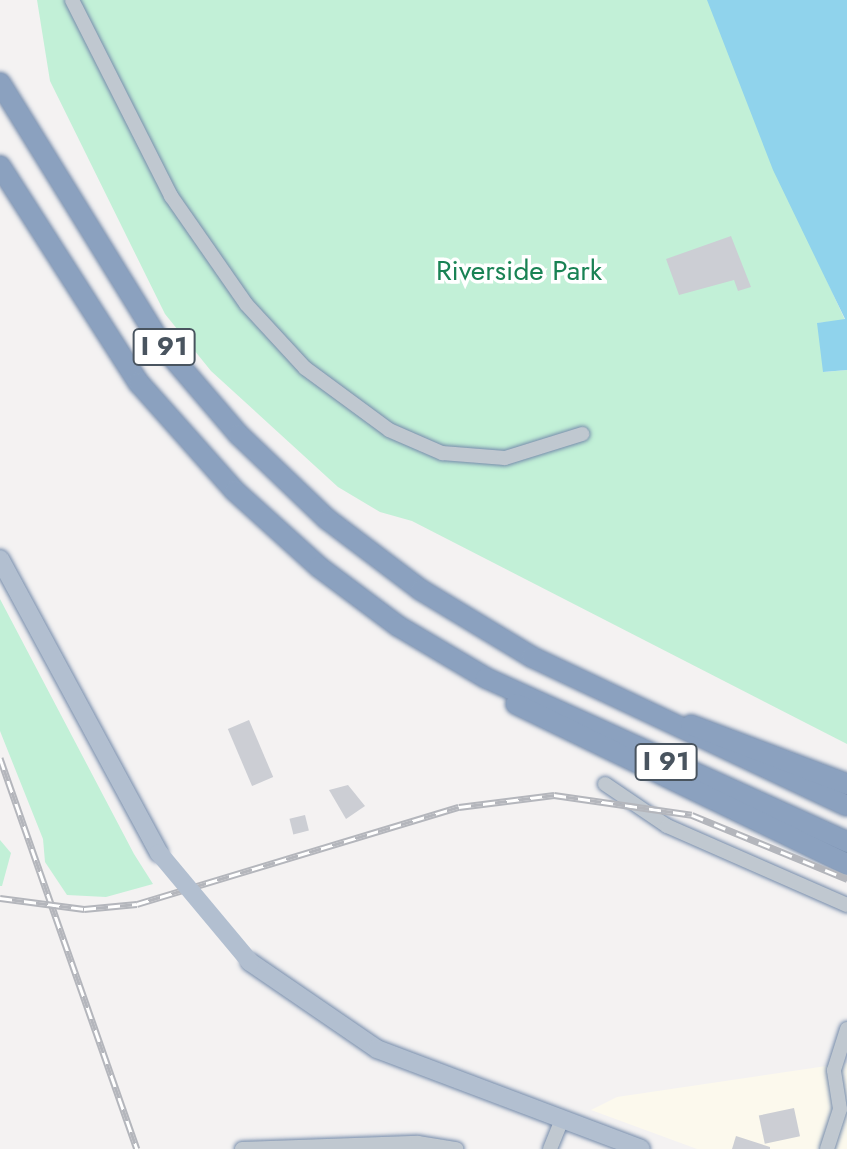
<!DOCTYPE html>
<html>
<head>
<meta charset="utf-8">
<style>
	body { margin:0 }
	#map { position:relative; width:847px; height:1149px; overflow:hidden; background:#f4f2f2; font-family:Jost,sans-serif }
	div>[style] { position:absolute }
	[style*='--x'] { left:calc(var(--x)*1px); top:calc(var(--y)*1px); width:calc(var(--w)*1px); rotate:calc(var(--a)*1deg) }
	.commercial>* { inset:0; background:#fcf9ed }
	.green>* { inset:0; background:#c2f0d7 }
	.water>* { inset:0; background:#90d3ec }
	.building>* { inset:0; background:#ccced4; transform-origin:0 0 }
	.roads { filter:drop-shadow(0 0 2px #768cab) drop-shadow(0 0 2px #768cab) }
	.minor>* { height:14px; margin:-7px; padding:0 7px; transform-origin:7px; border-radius:7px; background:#c0c8d0 }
	.major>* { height:18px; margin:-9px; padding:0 9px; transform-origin:9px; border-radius:9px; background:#b2bfd0 }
	.highway>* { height:20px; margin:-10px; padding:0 10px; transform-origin:10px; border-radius:10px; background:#8ba1bf }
	.rail>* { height:7px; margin-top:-3.5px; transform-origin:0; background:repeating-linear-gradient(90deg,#fff 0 12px,#b4b6bc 0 24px); box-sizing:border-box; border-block:2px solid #b4b6bc }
	.major-bridge>* { height:18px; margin:-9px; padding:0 9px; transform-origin:9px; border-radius:9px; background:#b2bfd0 }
	span { translate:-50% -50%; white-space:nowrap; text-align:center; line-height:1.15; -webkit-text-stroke:7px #fff; paint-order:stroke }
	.shield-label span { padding:2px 6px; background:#fff; border:2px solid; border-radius:6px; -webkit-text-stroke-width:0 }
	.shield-label { font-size:26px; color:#49545f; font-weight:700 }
	.park-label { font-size:28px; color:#198254 }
</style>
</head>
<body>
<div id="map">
	<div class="commercial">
		<div style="clip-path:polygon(847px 1063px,847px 1149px,697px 1149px,591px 1110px,617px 1097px)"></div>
	</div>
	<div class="green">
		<div style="clip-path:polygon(37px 0,753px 0,796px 213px,845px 320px,818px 323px,824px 372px,847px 370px,847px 744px,412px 521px,380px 512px,338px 487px,211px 371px,165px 314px,50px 81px)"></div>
		<div style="clip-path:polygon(0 599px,134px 854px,153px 884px,106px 897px,67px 895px,45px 862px,43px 839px,0 731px)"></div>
		<div style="clip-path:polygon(0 840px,11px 853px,2px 886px,0 886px)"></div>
	</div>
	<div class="water">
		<div style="clip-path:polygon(707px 0,847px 0,847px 370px,823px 372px,817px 323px,845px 319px,773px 170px)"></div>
	</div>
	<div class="building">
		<div style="clip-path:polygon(731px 236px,751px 287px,738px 291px,734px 280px,679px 295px,666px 259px)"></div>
		<div style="left:249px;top:720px;width:62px;height:23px;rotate:67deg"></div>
		<div style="clip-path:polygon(348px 785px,365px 806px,346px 819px,329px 790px)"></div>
		<div style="left:305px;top:815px;width:16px;height:16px;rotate:76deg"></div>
		<div style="left:794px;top:1108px;width:29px;height:36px;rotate:78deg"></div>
		<div style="clip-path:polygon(736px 1136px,770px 1147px,770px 1149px,732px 1149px)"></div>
	</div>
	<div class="roads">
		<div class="minor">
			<div style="--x:72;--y:0;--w:220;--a:63.2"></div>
			<div style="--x:171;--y:196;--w:131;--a:55.2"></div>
			<div style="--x:246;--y:304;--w:87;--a:47.3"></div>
			<div style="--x:305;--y:368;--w:104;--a:36.4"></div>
			<div style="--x:389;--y:430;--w:58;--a:23.5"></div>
			<div style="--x:442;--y:453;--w:63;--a:4.5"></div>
			<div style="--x:505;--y:458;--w:81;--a:-17.3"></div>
			<div style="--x:605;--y:784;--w:75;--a:34.1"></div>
			<div style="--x:667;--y:826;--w:197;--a:23.7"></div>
			<div style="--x:242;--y:1149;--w:176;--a:-2"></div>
			<div style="--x:418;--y:1143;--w:39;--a:9"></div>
			<div style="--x:550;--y:1149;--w:31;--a:-68"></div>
			<div style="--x:827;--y:1149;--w:42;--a:-72"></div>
			<div style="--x:840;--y:1109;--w:39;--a:-99"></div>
			<div style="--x:834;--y:1070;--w:43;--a:-72.4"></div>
		</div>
		<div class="major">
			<div style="--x:0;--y:559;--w:334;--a:61.6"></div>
			<div style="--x:250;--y:962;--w:154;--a:34.4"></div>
			<div style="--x:377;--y:1049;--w:282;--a:20.7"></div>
		</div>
		<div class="highway">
			<div style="--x:0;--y:83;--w:308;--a:58.3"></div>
			<div style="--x:162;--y:345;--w:118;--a:49.5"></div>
			<div style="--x:239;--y:435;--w:122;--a:43.7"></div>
			<div style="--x:327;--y:519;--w:118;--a:37.1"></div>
			<div style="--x:421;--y:590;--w:130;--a:31.1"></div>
			<div style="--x:532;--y:657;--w:348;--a:25.3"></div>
			<div style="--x:0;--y:166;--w:258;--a:57.4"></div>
			<div style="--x:139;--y:383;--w:144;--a:48.4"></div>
			<div style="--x:235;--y:491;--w:113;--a:42.1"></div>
			<div style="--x:319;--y:567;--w:99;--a:36.8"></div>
			<div style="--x:398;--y:626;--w:102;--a:30.6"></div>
			<div style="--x:486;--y:678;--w:397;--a:24.4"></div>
			<div style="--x:516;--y:704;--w:368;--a:25.8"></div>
			<div style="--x:691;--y:725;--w:167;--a:20.7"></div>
		</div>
	</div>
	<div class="rail">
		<div style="--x:0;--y:758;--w:414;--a:70.7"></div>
		<div style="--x:0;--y:898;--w:85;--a:7.5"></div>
		<div style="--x:84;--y:909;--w:53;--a:-5.4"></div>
		<div style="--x:137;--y:904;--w:336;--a:-16.8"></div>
		<div style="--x:459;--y:807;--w:96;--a:-7.2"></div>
		<div style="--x:554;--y:795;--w:139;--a:8.2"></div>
		<div style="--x:692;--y:815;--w:168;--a:22.4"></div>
	</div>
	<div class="major-bridge">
		<div style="--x:159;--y:853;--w:142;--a:50.1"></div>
	</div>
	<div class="shield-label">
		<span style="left:164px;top:347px">I 91</span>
		<span style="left:666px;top:762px">I 91</span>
	</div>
	<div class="park-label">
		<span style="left:519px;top:271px">Riverside Park</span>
	</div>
</div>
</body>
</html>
